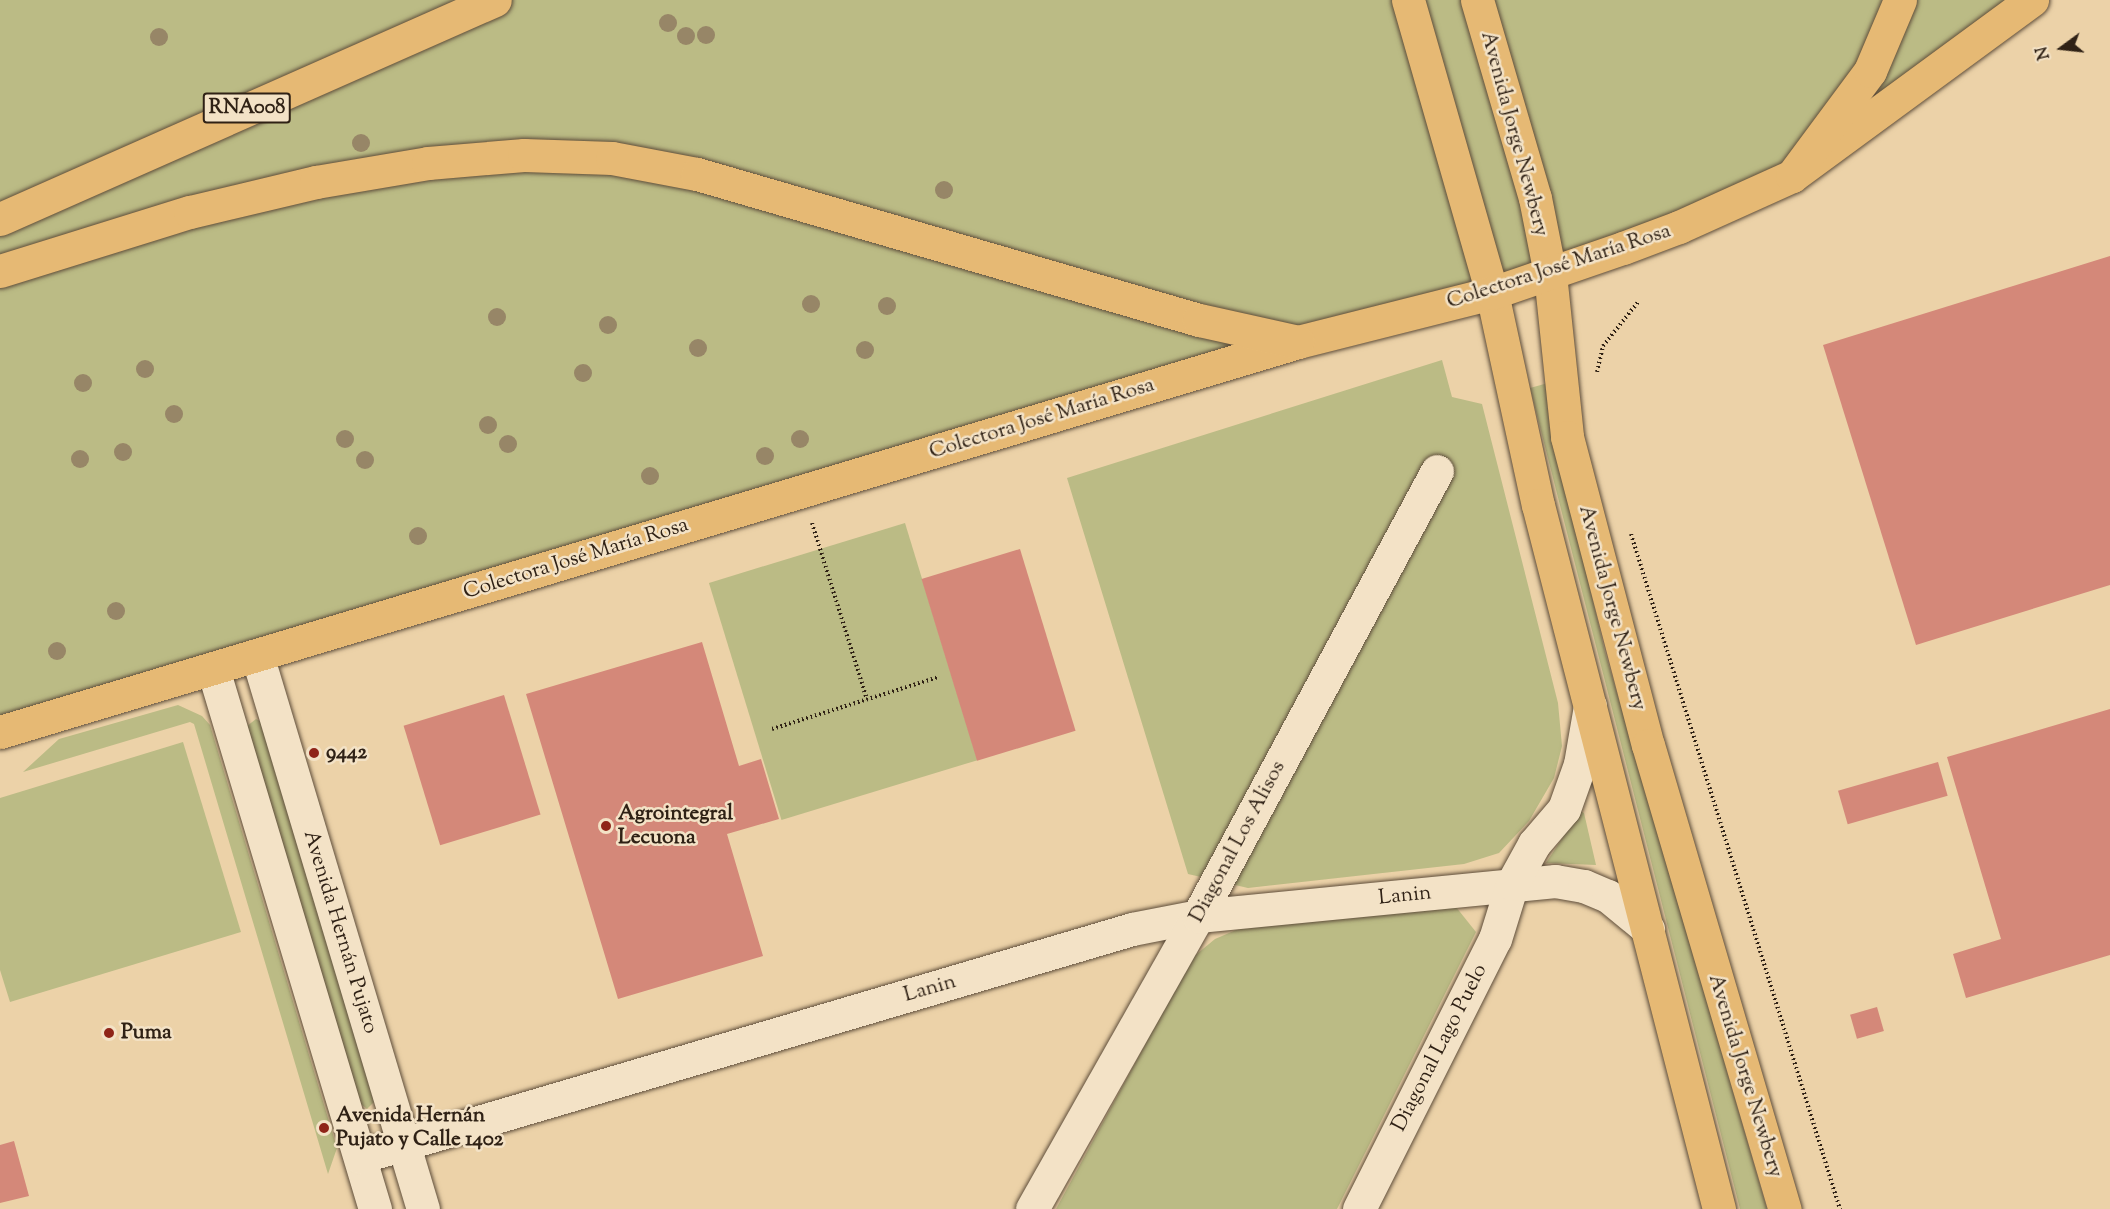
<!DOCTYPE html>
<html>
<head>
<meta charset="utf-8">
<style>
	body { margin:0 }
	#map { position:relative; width:2110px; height:1209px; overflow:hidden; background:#ecd2a8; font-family:"Sorts Mill Goudy",serif }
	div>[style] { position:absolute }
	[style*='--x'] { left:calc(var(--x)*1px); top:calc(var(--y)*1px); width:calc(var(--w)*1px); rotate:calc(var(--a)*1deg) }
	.green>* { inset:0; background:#bbbb85; transform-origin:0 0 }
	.building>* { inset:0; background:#d48879; transform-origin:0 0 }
	.path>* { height:4px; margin-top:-2px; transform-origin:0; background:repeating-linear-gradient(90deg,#2f2115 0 1.5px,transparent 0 4.5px) }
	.roads { filter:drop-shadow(0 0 2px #5e4d3a) drop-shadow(0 0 2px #5e4d3a) }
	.minor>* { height:33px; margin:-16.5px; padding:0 16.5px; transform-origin:16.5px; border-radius:16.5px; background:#f3e2c6 }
	.major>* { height:33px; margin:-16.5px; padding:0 16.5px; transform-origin:16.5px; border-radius:16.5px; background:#e6b974 }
	.highway>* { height:33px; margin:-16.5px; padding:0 16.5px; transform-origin:16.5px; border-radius:16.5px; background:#e6b974 }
	.trees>* { width:18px; height:18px; margin:-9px; border-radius:50%; background:#978667 }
	.dots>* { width:16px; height:16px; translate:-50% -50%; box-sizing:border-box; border:3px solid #f3e2c6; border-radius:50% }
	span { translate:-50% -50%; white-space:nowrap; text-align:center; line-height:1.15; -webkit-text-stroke:5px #f3e2c6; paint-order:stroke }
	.shield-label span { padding:2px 4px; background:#f3e2c6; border:2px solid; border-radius:4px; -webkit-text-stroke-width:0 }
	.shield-label { font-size:20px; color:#2f2115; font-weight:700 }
	.street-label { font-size:21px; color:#2f2115 }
	.poi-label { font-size:21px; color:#2f2115; font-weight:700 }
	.left { translate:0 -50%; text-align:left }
	.north { position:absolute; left:2032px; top:18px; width:60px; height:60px; -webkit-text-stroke:4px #f3e2c6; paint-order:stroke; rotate:255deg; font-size:16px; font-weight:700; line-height:24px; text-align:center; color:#2f2115 }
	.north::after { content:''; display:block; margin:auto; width:21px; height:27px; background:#2f2115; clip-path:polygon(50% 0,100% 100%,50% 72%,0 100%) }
</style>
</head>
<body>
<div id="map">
	<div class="green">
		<div style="clip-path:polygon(0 0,2032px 0,1792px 176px,1679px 227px,0 732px)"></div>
		<div style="clip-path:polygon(1442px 360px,1452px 397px,1482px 404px,1558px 703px,1562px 746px,1554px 778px,1529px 821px,1499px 853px,1464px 864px,1248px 888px,1188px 874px,1067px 478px)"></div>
		<div style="clip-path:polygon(1548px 383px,1554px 436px,1605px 652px,1767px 1209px,1740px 1209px,1530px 388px)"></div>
		<div style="left:905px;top:523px;width:248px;height:205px;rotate:73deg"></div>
		<div style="clip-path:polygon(178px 705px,202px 716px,210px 725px,337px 1148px,328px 1174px,194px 724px,190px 722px,23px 772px,59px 739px)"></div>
		<div style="clip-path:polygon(256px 719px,262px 722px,376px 1100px,367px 1109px,361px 1104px,247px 726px)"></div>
		<div style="clip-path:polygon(183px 742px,241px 932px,10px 1002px,0 970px,0 798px)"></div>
		<div style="clip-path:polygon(1580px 811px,1584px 813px,1596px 865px,1546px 863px)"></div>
		<div style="clip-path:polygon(1456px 907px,1476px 932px,1337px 1209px,1056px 1209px,1192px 958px,1215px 939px,1243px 927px)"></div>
	</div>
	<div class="building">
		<div style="clip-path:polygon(2110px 256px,2110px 585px,1916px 645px,1823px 345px)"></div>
		<div style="left:1020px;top:549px;width:190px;height:103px;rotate:73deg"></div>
		<div style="clip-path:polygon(702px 642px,739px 766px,761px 759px,779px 819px,727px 834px,763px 956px,618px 999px,526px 694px)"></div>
		<div style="left:504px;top:695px;width:125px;height:105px;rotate:73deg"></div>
		<div style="clip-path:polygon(2110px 709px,2110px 955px,1966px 998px,1953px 954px,2001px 939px,1947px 757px)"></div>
		<div style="left:1938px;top:762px;width:35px;height:104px;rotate:74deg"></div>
		<div style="left:1877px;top:1007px;width:25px;height:28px;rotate:74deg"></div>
		<div style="clip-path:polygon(14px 1141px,29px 1196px,0 1203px,0 1145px)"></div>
	</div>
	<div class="path">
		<div style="--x:1597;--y:372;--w:27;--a:-77"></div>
		<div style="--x:1603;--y:346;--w:56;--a:-51.5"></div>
		<div style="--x:812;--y:523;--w:185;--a:72.7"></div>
		<div style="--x:1631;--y:534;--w:707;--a:72.8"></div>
		<div style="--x:772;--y:729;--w:175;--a:-17.3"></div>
	</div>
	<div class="roads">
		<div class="minor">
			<div style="--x:257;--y:655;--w:578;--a:73.32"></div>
			<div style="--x:213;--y:669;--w:564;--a:73.3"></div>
			<div style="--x:360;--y:1157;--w:805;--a:-16.45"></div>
			<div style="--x:1132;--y:929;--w:67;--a:-11.1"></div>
			<div style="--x:1198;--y:916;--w:359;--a:-5.6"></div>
			<div style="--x:1555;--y:881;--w:29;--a:10"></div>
			<div style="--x:1584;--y:886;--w:26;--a:23"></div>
			<div style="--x:1608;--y:896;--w:52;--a:39.5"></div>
			<div style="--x:1032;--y:1209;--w:337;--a:-60.5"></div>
			<div style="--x:1198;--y:916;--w:505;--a:-61.76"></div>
			<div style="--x:1359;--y:1209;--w:302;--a:-63.3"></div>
			<div style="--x:1495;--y:939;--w:58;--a:-72.8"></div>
			<div style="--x:1512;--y:884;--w:46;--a:-61.2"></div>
			<div style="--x:1534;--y:844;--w:46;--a:-49.4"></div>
			<div style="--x:1564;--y:809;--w:48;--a:-70.4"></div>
			<div style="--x:1580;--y:764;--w:59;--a:-80.2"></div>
		</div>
		<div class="major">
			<div style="--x:1408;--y:0;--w:305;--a:74"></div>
			<div style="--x:1492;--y:293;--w:217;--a:77.8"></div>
			<div style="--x:1538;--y:505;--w:727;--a:75.58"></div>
			<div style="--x:1477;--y:0;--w:206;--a:73.7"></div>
			<div style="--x:1535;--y:198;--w:77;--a:78.8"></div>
			<div style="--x:1550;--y:274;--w:164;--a:84"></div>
			<div style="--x:1567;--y:437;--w:318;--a:75.3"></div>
			<div style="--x:1648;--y:745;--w:484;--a:73.6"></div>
			<div style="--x:0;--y:732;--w:1355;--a:-16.72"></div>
			<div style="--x:1298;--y:342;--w:200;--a:-14.2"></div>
			<div style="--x:1492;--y:293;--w:139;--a:-19"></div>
			<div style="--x:1623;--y:248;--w:60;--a:-20.6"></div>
			<div style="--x:1679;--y:227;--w:124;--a:-24.3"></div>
			<div style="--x:1792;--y:176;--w:298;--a:-36.3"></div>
		</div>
		<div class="highway">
			<div style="--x:1792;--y:176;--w:131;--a:-53.4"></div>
			<div style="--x:1870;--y:71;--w:77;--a:-67.1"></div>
			<div style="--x:0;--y:219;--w:541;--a:-23.87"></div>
			<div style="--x:0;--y:271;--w:199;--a:-17.3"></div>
			<div style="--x:190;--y:212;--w:130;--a:-13.4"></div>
			<div style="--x:316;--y:182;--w:114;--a:-9.6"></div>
			<div style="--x:428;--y:163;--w:96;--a:-4.8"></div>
			<div style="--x:524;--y:155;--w:88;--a:2"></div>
			<div style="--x:612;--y:158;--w:86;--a:10.7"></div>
			<div style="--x:697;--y:174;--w:523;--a:16.22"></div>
			<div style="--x:1199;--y:320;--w:101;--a:12.5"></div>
		</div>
	</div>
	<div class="trees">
		<div style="left:668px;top:23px"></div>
		<div style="left:706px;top:35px"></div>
		<div style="left:686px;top:36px"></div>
		<div style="left:159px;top:37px"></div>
		<div style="left:361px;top:143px"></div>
		<div style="left:944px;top:190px"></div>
		<div style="left:811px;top:304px"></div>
		<div style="left:887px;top:306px"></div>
		<div style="left:497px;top:317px"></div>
		<div style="left:608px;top:325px"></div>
		<div style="left:698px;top:348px"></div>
		<div style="left:865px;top:350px"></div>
		<div style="left:145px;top:369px"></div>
		<div style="left:583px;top:373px"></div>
		<div style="left:83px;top:383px"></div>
		<div style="left:174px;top:414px"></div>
		<div style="left:488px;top:425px"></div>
		<div style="left:345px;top:439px"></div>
		<div style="left:800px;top:439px"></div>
		<div style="left:508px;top:444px"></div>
		<div style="left:123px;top:452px"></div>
		<div style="left:765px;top:456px"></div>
		<div style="left:80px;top:459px"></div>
		<div style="left:365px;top:460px"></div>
		<div style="left:650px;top:476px"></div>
		<div style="left:418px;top:536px"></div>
		<div style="left:116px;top:611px"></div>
		<div style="left:57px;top:651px"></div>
	</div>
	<div class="dots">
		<div style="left:314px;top:753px;background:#8f2418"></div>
		<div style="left:606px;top:826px;background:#8f2418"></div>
		<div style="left:109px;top:1033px;background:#8f2418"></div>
		<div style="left:324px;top:1128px;background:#8f2418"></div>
	</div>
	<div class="shield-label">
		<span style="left:247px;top:108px">RNA008</span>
	</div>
	<div class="street-label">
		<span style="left:1514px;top:134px;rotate:75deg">Avenida Jorge Newbery</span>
		<span style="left:1559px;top:267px;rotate:-18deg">Colectora José María Rosa</span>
		<span style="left:1042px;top:419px;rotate:-17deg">Colectora José María Rosa</span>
		<span style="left:576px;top:559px;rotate:-17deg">Colectora José María Rosa</span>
		<span style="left:1612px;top:608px;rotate:75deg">Avenida Jorge Newbery</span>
		<span style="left:1238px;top:842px;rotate:-62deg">Diagonal Los Alisos</span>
		<span style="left:1405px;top:896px;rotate:-6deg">Lanin</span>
		<span style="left:340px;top:932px;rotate:73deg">Avenida Hernán Pujato</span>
		<span style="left:930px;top:989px;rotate:-16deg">Lanin</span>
		<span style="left:1440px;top:1048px;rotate:-63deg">Diagonal Lago Puelo</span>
		<span style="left:1745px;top:1076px;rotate:73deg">Avenida Jorge Newbery</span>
	</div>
	<div class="poi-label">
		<span class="left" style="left:326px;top:753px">9442</span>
		<span class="left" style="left:618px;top:826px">Agrointegral<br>Lecuona</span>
		<span class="left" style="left:121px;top:1033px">Puma</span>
		<span class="left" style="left:336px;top:1128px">Avenida Hernán<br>Pujato y Calle 1402</span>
	</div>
	<div class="north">N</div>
</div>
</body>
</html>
